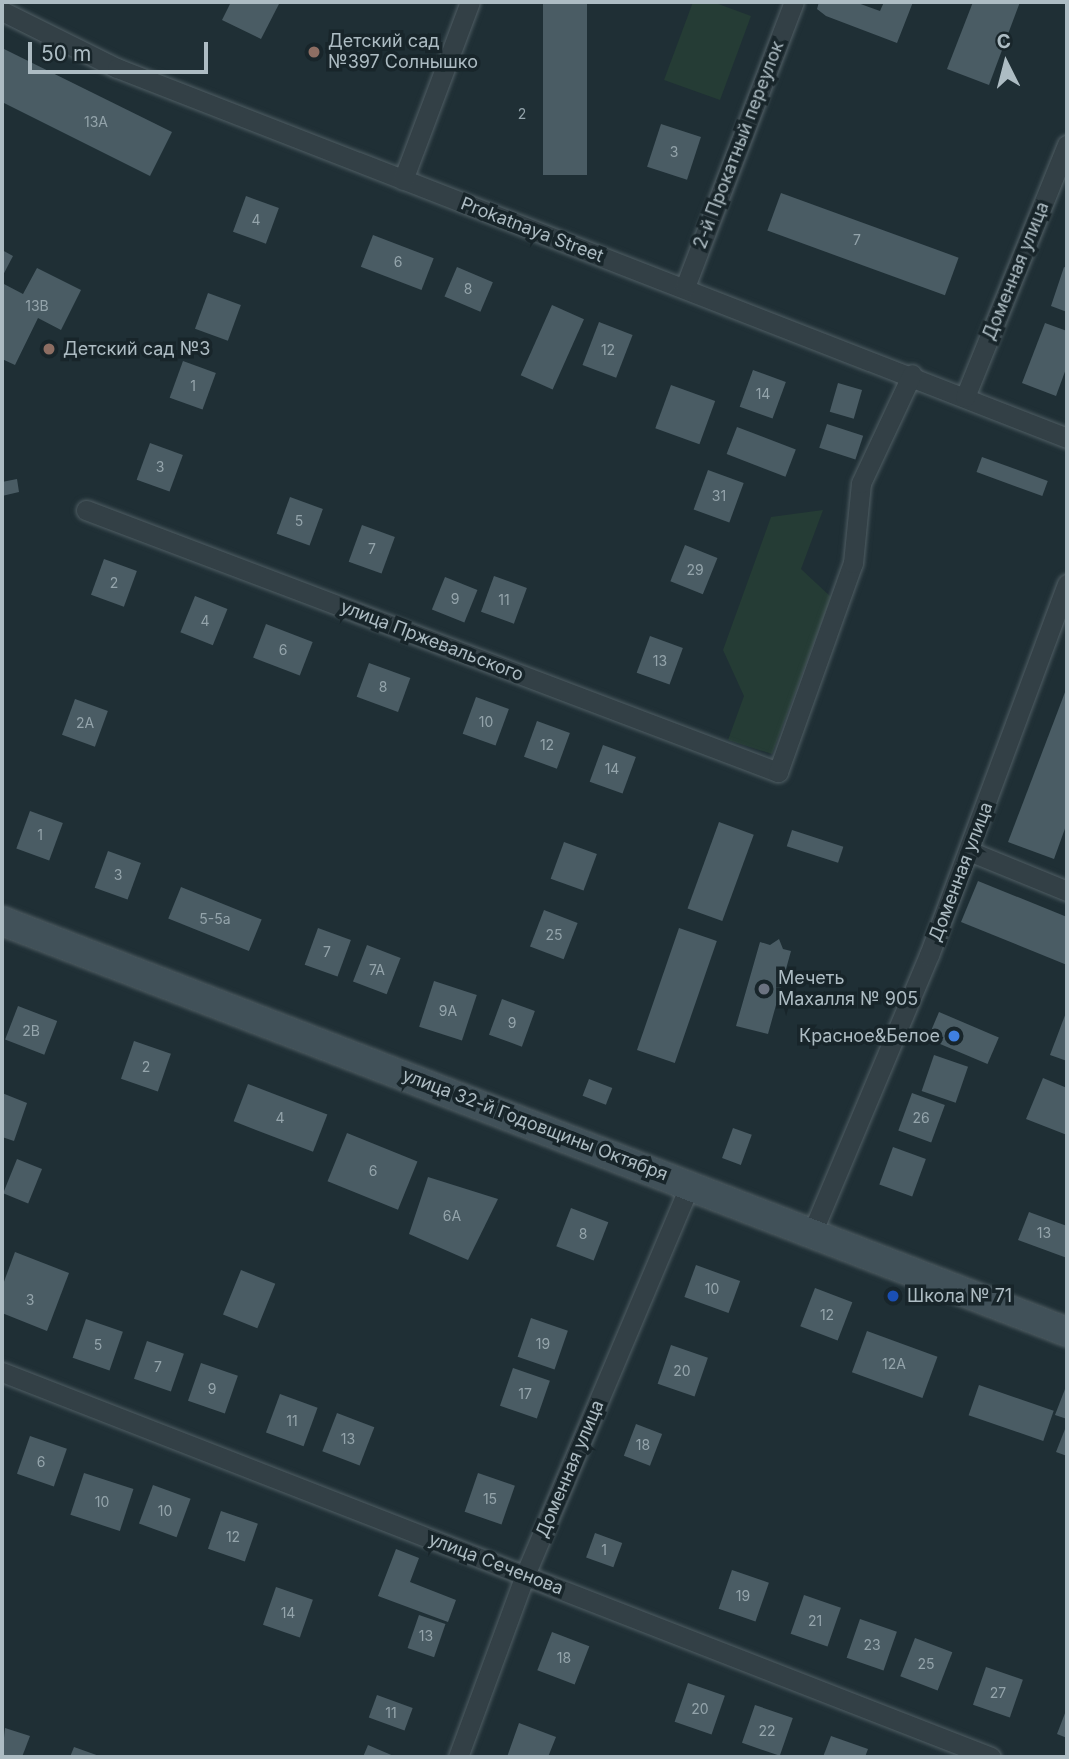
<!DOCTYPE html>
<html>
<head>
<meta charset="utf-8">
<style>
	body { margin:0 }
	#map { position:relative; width:1069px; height:1759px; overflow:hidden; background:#1f2f35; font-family:Inter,sans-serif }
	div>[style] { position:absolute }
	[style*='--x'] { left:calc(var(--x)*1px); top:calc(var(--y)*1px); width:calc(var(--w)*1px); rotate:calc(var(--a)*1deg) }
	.green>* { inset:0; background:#253c35 }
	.building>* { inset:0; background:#4a5c64; transform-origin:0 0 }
	.roads { filter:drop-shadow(0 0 2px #505e64) drop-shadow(0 0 2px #505e64) }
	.street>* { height:19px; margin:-9.5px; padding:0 9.5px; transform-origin:9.5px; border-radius:9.5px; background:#334046 }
	.secondary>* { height:28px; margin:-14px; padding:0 14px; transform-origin:14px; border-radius:14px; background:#415159 }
	.dots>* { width:19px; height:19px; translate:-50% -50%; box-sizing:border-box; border:4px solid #18252a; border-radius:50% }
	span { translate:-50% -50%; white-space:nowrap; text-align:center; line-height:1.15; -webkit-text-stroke:7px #18252a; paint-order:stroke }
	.number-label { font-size:14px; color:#94a4ab }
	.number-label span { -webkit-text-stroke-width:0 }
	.poi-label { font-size:18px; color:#adbcc3 }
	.left { translate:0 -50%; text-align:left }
	.right { translate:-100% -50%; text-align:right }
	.street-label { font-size:18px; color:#adbcc3 }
	.frame { position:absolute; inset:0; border:4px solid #adbcc3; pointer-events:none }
	.north { position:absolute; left:971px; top:28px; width:70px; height:70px; -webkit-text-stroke:5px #18252a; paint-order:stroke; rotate:354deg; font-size:19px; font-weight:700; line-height:28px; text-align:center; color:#adbcc3 }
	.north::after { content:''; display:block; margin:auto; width:24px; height:32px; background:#adbcc3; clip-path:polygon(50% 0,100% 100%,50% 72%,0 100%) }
	.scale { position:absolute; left:28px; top:42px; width:180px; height:32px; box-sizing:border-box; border:4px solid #adbcc3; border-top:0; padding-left:9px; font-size:21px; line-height:24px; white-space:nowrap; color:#adbcc3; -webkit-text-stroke:5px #18252a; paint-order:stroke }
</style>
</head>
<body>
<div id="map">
	<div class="green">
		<div style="clip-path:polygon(693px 2px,713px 2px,751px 16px,720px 100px,664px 80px)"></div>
		<div style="clip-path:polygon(823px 510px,801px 569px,831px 597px,772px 754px,728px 740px,744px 696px,723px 650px,771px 517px)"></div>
	</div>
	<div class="building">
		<div style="clip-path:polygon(231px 2px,280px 2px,261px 39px,222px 20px)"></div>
		<div style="left:543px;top:2px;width:44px;height:173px"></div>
		<div style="clip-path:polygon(819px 2px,855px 2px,880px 11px,884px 2px,913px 2px,897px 43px,826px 16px,817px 9px)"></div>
		<div style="clip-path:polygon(973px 2px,1020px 2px,989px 85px,947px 69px)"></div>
		<div style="clip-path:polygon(2px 48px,172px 132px,150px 176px,2px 102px)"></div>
		<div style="left:661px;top:124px;width:42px;height:45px;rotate:18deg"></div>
		<div style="left:781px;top:193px;width:189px;height:40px;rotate:20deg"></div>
		<div style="left:246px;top:196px;width:35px;height:38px;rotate:20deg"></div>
		<div style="left:373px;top:235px;width:65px;height:34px;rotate:21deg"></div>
		<div style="clip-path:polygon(2px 250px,13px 256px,2px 277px)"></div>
		<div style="left:457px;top:267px;width:39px;height:32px;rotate:23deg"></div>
		<div style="clip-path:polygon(1064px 267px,1067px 268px,1067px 312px,1051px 306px)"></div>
		<div style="clip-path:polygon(37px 268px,81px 290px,61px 330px,38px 318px,15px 365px,2px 359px,2px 283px,23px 294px)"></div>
		<div style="left:208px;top:293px;width:35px;height:38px;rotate:20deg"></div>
		<div style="left:552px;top:305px;width:35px;height:77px;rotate:24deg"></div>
		<div style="left:599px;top:322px;width:36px;height:46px;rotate:21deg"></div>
		<div style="clip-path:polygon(1045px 323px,1067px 331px,1067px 366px,1056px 396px,1022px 383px)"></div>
		<div style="left:183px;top:361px;width:35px;height:39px;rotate:20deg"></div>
		<div style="left:753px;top:370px;width:35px;height:39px;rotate:20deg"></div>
		<div style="left:838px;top:383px;width:25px;height:30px;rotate:16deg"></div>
		<div style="left:671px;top:385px;width:47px;height:46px;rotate:20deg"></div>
		<div style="left:827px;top:424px;width:38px;height:25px;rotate:18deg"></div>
		<div style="left:737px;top:427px;width:63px;height:29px;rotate:21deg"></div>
		<div style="left:150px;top:443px;width:35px;height:39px;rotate:20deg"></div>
		<div style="left:982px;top:457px;width:70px;height:16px;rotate:20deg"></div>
		<div style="left:708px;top:470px;width:38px;height:42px;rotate:20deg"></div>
		<div style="clip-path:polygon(17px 479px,19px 492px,2px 496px,2px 482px)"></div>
		<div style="left:290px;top:497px;width:35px;height:39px;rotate:20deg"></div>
		<div style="left:362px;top:525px;width:35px;height:39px;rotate:20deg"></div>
		<div style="left:685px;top:545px;width:35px;height:39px;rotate:22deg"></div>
		<div style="left:104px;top:559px;width:35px;height:38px;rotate:20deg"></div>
		<div style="left:494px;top:576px;width:35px;height:38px;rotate:20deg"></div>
		<div style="left:445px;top:577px;width:35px;height:35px;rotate:22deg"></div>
		<div style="left:195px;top:596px;width:35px;height:39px;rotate:22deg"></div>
		<div style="left:266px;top:624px;width:50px;height:36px;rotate:21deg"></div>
		<div style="left:650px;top:636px;width:35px;height:39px;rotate:20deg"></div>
		<div style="left:369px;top:663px;width:44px;height:36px;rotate:20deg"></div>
		<div style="clip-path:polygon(1067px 687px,1067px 823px,1054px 859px,1008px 842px)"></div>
		<div style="left:476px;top:697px;width:35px;height:39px;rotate:20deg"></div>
		<div style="left:75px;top:699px;width:35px;height:38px;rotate:20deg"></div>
		<div style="left:537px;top:721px;width:35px;height:38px;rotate:20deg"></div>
		<div style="left:603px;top:745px;width:35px;height:39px;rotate:20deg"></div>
		<div style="left:30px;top:811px;width:35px;height:40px;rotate:20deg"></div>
		<div style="left:719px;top:822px;width:37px;height:92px;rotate:20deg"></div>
		<div style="left:792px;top:830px;width:54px;height:17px;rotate:18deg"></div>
		<div style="left:564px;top:842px;width:35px;height:39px;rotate:20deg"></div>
		<div style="left:108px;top:851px;width:35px;height:39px;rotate:20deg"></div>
		<div style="clip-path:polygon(978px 881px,1067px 917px,1067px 965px,961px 922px)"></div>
		<div style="left:181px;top:887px;width:87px;height:34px;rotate:22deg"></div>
		<div style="left:544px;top:910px;width:36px;height:39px;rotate:21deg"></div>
		<div style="left:318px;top:928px;width:35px;height:39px;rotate:20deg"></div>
		<div style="left:679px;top:928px;width:40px;height:129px;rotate:19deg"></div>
		<div style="clip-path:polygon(779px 939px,783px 949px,791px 951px,768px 1034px,736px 1026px,760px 942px,770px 945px)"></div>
		<div style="left:367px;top:945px;width:36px;height:39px;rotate:21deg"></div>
		<div style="left:434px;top:981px;width:45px;height:48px;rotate:18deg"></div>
		<div style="left:502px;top:999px;width:35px;height:38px;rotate:20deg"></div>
		<div style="left:18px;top:1006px;width:42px;height:36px;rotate:21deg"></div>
		<div style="clip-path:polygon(1067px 1010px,1067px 1061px,1050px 1055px)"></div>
		<div style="left:939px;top:1012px;width:65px;height:29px;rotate:23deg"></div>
		<div style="left:134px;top:1041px;width:39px;height:40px;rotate:19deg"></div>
		<div style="left:934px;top:1055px;width:36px;height:38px;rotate:19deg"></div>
		<div style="clip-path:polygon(1043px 1078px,1067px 1088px,1067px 1135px,1026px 1119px)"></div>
		<div style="left:589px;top:1079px;width:25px;height:18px;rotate:21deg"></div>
		<div style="left:248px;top:1084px;width:85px;height:40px;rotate:21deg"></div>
		<div style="clip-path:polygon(2px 1093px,27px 1103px,14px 1141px,2px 1137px)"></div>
		<div style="left:912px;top:1093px;width:35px;height:40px;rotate:20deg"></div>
		<div style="left:733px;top:1128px;width:20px;height:32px;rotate:20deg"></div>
		<div style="left:347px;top:1133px;width:76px;height:52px;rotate:22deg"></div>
		<div style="left:893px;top:1147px;width:35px;height:40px;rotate:20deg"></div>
		<div style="left:17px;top:1159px;width:27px;height:37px;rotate:22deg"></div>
		<div style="clip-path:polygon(428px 1177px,498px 1199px,468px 1260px,409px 1234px)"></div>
		<div style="left:571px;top:1208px;width:40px;height:41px;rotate:21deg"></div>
		<div style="clip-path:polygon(1029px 1212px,1067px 1226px,1067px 1258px,1018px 1240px)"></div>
		<div style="clip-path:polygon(15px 1252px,69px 1273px,47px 1331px,2px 1313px,2px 1287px)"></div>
		<div style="left:696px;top:1265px;width:47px;height:34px;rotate:20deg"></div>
		<div style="left:241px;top:1270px;width:37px;height:48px;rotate:22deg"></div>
		<div style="left:815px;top:1288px;width:40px;height:41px;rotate:21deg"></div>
		<div style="left:531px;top:1318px;width:39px;height:41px;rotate:19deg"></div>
		<div style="left:86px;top:1319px;width:39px;height:41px;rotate:19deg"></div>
		<div style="left:867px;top:1331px;width:75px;height:44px;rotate:20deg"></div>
		<div style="left:147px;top:1341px;width:39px;height:40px;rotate:19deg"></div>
		<div style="left:671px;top:1345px;width:39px;height:41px;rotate:19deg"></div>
		<div style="left:201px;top:1363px;width:39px;height:40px;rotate:19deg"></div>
		<div style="left:513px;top:1368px;width:39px;height:40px;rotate:19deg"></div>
		<div style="left:979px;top:1385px;width:79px;height:32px;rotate:19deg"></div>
		<div style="clip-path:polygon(1065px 1389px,1067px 1390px,1067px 1419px,1055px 1415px)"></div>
		<div style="left:280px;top:1394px;width:40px;height:41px;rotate:20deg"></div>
		<div style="left:337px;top:1413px;width:40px;height:41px;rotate:21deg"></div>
		<div style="left:636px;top:1424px;width:28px;height:34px;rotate:21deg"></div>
		<div style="clip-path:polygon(1067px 1424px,1067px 1456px,1056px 1452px)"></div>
		<div style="left:30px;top:1436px;width:39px;height:40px;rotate:19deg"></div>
		<div style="left:84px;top:1473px;width:52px;height:44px;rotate:18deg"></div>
		<div style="left:478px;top:1473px;width:39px;height:41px;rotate:19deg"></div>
		<div style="left:153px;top:1485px;width:40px;height:41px;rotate:20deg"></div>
		<div style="left:221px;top:1511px;width:39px;height:40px;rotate:19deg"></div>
		<div style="left:595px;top:1533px;width:29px;height:26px;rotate:20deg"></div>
		<div style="clip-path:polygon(396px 1549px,419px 1558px,410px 1582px,456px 1600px,448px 1622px,378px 1596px)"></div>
		<div style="left:732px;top:1570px;width:39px;height:41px;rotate:19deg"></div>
		<div style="left:276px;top:1587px;width:39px;height:40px;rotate:19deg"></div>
		<div style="left:804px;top:1595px;width:39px;height:41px;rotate:19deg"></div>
		<div style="left:419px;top:1615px;width:28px;height:35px;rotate:19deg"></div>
		<div style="left:860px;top:1619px;width:39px;height:41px;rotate:19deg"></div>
		<div style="left:552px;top:1632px;width:40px;height:41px;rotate:21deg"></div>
		<div style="left:915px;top:1638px;width:40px;height:41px;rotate:21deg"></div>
		<div style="left:986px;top:1667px;width:39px;height:40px;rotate:19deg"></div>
		<div style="left:688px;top:1683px;width:39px;height:41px;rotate:19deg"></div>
		<div style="left:377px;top:1695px;width:38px;height:24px;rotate:20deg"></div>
		<div style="left:755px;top:1705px;width:40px;height:40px;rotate:19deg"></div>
		<div style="clip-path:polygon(1067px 1708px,1067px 1738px,1057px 1734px)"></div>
		<div style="clip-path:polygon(519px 1723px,556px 1737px,548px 1757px,507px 1757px)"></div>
		<div style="clip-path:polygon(5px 1728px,30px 1736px,22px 1757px,2px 1757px)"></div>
		<div style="clip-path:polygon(831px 1736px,868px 1749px,865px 1757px,823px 1757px)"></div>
		<div style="clip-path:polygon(368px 1745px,396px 1757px,363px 1757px)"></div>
		<div style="clip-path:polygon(74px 1747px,102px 1757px,70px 1757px)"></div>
	</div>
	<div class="roads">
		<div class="street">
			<div style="--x:2;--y:11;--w:128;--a:26.4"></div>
			<div style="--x:117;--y:68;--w:1020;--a:21.28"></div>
			<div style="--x:403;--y:180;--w:190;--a:-69.4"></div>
			<div style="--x:685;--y:287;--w:305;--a:-69.1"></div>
			<div style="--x:965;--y:397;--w:272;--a:-68"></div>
			<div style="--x:86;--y:510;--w:740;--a:20.74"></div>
			<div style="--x:778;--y:772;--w:222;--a:-70.3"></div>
			<div style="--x:853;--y:563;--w:80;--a:-84.3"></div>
			<div style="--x:861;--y:483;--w:120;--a:-64.9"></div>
			<div style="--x:969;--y:851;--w:106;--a:22.2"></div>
			<div style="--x:812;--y:1233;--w:302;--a:-67.2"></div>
			<div style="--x:929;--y:955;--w:396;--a:-69.6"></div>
			<div style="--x:2;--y:1372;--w:1061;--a:21.27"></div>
			<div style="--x:458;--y:1757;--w:194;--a:-69.8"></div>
			<div style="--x:525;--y:1575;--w:424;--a:-67.1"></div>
		</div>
		<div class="secondary">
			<div style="--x:2;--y:921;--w:1142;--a:21.1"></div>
		</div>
	</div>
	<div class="dots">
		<div style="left:314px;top:52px;background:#8d6e63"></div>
		<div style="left:49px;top:349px;background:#8d6e63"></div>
		<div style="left:764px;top:989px;background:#6b7280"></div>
		<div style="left:954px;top:1036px;background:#3f7fe0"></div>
		<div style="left:893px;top:1296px;background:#1a4fb4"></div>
	</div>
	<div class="number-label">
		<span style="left:522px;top:114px">2</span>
		<span style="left:96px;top:122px">13А</span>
		<span style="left:674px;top:152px">3</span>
		<span style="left:256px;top:220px">4</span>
		<span style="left:857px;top:240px">7</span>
		<span style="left:398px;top:262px">6</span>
		<span style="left:468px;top:289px">8</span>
		<span style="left:37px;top:306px">13В</span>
		<span style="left:608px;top:350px">12</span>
		<span style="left:193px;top:386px">1</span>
		<span style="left:763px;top:394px">14</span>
		<span style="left:160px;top:467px">3</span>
		<span style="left:719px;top:496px">31</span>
		<span style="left:299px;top:521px">5</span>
		<span style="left:372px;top:549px">7</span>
		<span style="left:695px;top:570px">29</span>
		<span style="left:114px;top:583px">2</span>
		<span style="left:455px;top:599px">9</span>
		<span style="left:504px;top:600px">11</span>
		<span style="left:205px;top:621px">4</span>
		<span style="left:283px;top:650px">6</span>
		<span style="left:660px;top:661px">13</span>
		<span style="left:383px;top:687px">8</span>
		<span style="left:486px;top:722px">10</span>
		<span style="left:85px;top:723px">2А</span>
		<span style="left:547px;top:745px">12</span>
		<span style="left:612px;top:769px">14</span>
		<span style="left:40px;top:835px">1</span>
		<span style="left:118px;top:875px">3</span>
		<span style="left:215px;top:919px">5-5а</span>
		<span style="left:554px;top:935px">25</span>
		<span style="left:327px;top:952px">7</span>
		<span style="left:377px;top:970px">7А</span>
		<span style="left:448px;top:1011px">9А</span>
		<span style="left:512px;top:1023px">9</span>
		<span style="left:31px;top:1031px">2В</span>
		<span style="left:146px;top:1067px">2</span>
		<span style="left:280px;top:1118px">4</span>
		<span style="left:921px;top:1118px">26</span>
		<span style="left:373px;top:1171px">6</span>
		<span style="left:452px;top:1216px">6А</span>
		<span style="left:1044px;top:1233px">13</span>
		<span style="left:583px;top:1234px">8</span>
		<span style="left:712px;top:1289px">10</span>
		<span style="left:30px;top:1300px">3</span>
		<span style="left:827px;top:1315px">12</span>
		<span style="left:543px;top:1344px">19</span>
		<span style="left:98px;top:1345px">5</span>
		<span style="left:894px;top:1364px">12А</span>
		<span style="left:158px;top:1367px">7</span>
		<span style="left:682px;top:1371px">20</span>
		<span style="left:212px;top:1389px">9</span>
		<span style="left:525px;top:1394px">17</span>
		<span style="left:292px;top:1421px">11</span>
		<span style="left:348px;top:1439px">13</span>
		<span style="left:643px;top:1445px">18</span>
		<span style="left:41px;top:1462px">6</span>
		<span style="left:490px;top:1499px">15</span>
		<span style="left:102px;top:1502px">10</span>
		<span style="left:165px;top:1511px">10</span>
		<span style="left:233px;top:1537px">12</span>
		<span style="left:604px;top:1550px">1</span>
		<span style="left:743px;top:1596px">19</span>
		<span style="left:288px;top:1613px">14</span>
		<span style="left:815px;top:1621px">21</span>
		<span style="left:426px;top:1636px">13</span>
		<span style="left:872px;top:1645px">23</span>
		<span style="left:564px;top:1658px">18</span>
		<span style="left:926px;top:1664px">25</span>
		<span style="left:998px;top:1693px">27</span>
		<span style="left:700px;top:1709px">20</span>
		<span style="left:391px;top:1713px">11</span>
		<span style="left:767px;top:1731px">22</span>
	</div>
	<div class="poi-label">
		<span class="left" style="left:328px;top:52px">Детский сад<br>№397 Солнышко</span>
		<span class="left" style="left:63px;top:349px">Детский сад №3</span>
		<span class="left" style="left:778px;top:989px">Мечеть<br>Махалля № 905</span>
		<span class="right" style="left:940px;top:1036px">Красное&amp;Белое</span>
		<span class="left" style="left:907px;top:1296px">Школа № 71</span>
	</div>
	<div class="street-label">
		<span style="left:739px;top:145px;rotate:-69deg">2-й Прокатный переулок</span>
		<span style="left:532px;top:230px;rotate:21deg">Prokatnaya Street</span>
		<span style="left:1016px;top:271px;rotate:-68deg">Доменная улица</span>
		<span style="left:432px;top:641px;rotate:21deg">улица Пржевальского</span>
		<span style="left:961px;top:872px;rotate:-69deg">Доменная улица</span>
		<span style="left:535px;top:1125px;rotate:21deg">улица 32-й Годовщины Октября</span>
		<span style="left:570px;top:1469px;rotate:-67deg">Доменная улица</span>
		<span style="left:496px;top:1564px;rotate:21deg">улица Сеченова</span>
	</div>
	<div class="frame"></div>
	<div class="north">С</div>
	<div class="scale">50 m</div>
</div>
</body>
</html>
